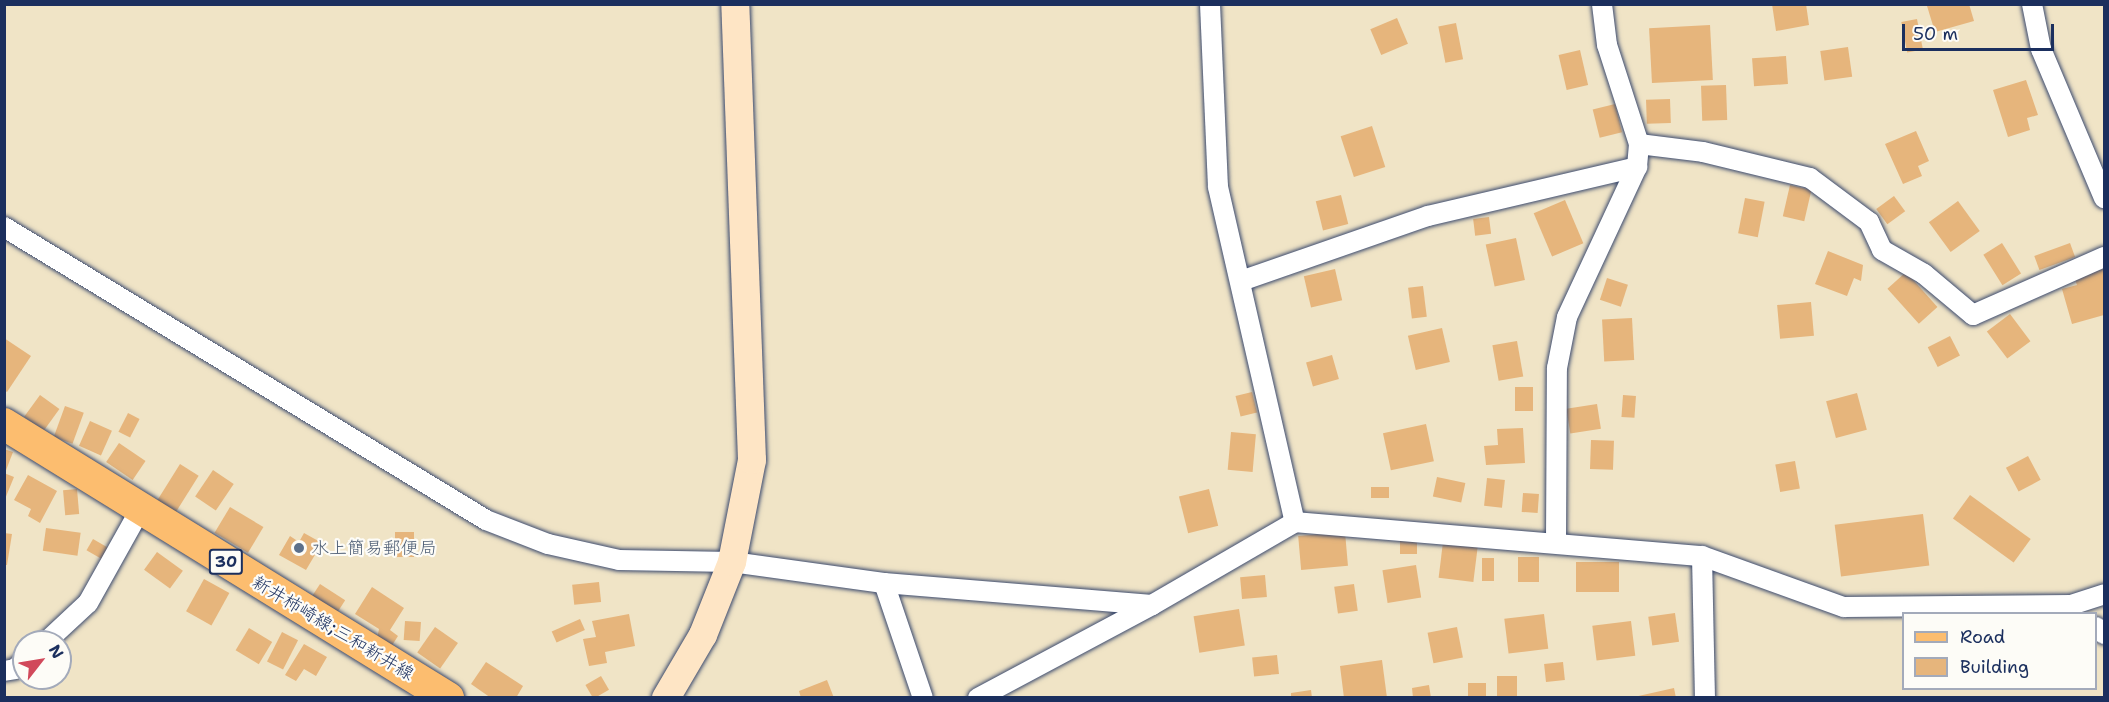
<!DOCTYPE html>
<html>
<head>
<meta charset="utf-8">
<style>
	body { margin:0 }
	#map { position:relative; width:2109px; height:702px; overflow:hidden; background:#f0e4c6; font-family:"Shantell Sans","Klee One",sans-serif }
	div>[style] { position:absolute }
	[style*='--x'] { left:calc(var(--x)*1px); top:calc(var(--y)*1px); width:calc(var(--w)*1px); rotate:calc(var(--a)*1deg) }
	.building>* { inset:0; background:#e6b57c; transform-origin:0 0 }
	.roads { filter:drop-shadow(0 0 2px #3b4a6e) drop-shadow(0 0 2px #3b4a6e) }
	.street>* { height:20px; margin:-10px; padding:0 10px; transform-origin:10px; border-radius:10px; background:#fff }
	.secondary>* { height:28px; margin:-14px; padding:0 14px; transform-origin:14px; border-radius:14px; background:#fee5c5 }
	.primary>* { height:32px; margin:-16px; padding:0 16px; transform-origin:16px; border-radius:16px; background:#fcbd6f }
	.dots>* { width:16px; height:16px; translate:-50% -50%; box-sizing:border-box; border:3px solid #fdfcf7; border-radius:50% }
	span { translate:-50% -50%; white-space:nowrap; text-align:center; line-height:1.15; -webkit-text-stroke:4.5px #fdfcf7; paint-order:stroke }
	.shield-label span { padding:2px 4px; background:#fdfcf7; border:2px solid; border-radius:4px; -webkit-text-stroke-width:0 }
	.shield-label { font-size:16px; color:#1b2f5e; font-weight:700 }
	.service-label { font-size:18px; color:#4e5e75 }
	.left { translate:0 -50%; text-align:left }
	.street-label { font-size:18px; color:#1b2f5e }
	.frame { position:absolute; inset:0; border:6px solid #1b2f5e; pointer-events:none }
	.legend { position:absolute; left:1902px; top:612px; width:195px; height:78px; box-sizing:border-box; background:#fdfcf7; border:2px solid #a3aaba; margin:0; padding:8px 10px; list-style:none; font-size:18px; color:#1b2f5e }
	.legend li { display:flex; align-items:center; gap:12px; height:30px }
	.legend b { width:30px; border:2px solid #a3aaba }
	.north { position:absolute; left:12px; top:630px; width:60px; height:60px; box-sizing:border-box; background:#fdfcf7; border:2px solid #a3aaba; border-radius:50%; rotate:59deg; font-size:16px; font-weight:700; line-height:24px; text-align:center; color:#1b2f5e }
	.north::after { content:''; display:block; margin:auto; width:21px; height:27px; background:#d1495b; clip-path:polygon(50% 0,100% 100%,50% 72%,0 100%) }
	.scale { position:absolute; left:1902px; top:24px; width:152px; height:27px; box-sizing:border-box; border:3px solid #1b2f5e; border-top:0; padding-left:8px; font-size:18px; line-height:21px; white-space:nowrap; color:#1b2f5e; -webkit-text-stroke:4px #fdfcf7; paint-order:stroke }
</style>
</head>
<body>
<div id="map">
	<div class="building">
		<div style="clip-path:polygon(1772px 4px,1806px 4px,1809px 25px,1776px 31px)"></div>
		<div style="clip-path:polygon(1934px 4px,1969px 4px,1974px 21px,1935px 32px,1927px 6px)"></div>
		<div style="left:1397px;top:18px;width:28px;height:29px;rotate:67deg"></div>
		<div style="left:1917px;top:19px;width:31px;height:16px;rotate:79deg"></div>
		<div style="left:1456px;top:23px;width:37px;height:18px;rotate:79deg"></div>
		<div style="left:1710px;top:25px;width:55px;height:61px;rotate:87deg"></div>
		<div style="left:1848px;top:47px;width:30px;height:28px;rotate:82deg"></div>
		<div style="left:1580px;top:50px;width:36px;height:22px;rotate:77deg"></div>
		<div style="left:1786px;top:56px;width:28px;height:34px;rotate:86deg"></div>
		<div style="clip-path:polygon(2026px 80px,2038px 115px,2027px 118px,2030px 130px,2008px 137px,1993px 90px)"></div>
		<div style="left:1726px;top:85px;width:35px;height:25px;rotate:88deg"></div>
		<div style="left:1670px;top:99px;width:24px;height:24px;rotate:88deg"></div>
		<div style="left:1615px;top:104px;width:29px;height:23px;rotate:76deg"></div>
		<div style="left:1372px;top:126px;width:43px;height:33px;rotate:72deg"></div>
		<div style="clip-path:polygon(1916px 131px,1929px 161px,1918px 166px,1922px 176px,1903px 184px,1885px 144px)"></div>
		<div style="left:1790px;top:185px;width:22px;height:32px;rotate:13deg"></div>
		<div style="left:1341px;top:195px;width:30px;height:26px;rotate:76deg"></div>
		<div style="left:1894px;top:196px;width:19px;height:22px;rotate:54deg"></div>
		<div style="left:1745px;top:198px;width:20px;height:36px;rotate:11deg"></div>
		<div style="left:1565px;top:200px;width:47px;height:34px;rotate:67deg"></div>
		<div style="left:1958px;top:201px;width:37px;height:36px;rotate:54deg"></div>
		<div style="left:1489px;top:217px;width:17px;height:16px;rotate:83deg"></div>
		<div style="left:1516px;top:238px;width:43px;height:31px;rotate:78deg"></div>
		<div style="left:2002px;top:243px;width:36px;height:22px;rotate:58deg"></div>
		<div style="left:2070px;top:243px;width:15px;height:38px;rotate:70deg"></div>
		<div style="clip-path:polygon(1828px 251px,1863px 265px,1861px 281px,1854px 278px,1847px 296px,1815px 284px)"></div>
		<div style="left:1335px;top:269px;width:32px;height:32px;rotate:77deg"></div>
		<div style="clip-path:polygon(2104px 269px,2104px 315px,2072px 324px,2062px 289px,2077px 285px,2074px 277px)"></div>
		<div style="left:1906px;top:272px;width:47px;height:25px;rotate:48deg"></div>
		<div style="left:1607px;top:278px;width:22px;height:23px;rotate:18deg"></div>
		<div style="left:1423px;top:286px;width:31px;height:15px;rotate:83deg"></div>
		<div style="left:1811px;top:302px;width:34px;height:34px;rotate:85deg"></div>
		<div style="left:2010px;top:314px;width:34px;height:29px;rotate:53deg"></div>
		<div style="left:1632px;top:318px;width:42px;height:30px;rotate:87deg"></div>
		<div style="left:1442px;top:328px;width:35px;height:35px;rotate:77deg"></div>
		<div style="left:1950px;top:336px;width:22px;height:25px;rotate:63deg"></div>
		<div style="clip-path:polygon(4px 338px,31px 356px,7px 392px,4px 390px)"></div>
		<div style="left:1517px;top:341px;width:36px;height:25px;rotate:80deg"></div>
		<div style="left:1332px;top:355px;width:25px;height:27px;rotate:74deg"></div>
		<div style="left:1515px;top:387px;width:18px;height:24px"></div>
		<div style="left:1252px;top:392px;width:21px;height:17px;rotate:76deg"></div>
		<div style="left:1857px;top:393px;width:38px;height:32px;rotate:75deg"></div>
		<div style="left:40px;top:395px;width:24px;height:27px;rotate:36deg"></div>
		<div style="left:1623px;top:395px;width:13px;height:22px;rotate:4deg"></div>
		<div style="left:1597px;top:404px;width:25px;height:31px;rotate:81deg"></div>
		<div style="left:65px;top:406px;width:20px;height:33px;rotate:20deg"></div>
		<div style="left:128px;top:413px;width:13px;height:21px;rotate:27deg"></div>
		<div style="left:90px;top:421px;width:24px;height:27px;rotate:24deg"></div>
		<div style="left:1426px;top:424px;width:38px;height:44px;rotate:78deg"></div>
		<div style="clip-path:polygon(1523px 428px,1525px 463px,1486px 465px,1484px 446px,1498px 445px,1497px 429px)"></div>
		<div style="left:1231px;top:432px;width:25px;height:38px;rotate:5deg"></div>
		<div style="left:1591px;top:440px;width:23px;height:29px;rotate:2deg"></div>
		<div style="left:119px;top:443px;width:32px;height:23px;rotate:34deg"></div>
		<div style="clip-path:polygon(4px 449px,13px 452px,5px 473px,4px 473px)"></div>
		<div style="left:2028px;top:456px;width:27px;height:25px;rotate:62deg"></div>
		<div style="left:1795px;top:461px;width:28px;height:20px;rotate:80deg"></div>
		<div style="left:180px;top:464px;width:22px;height:48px;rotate:32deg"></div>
		<div style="left:213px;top:470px;width:25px;height:32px;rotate:34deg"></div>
		<div style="clip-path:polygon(4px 473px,14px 477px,5px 499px,4px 499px)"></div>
		<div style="clip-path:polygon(28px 475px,57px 491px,40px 523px,28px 516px,31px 509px,14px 500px)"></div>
		<div style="left:1437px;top:477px;width:29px;height:20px;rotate:12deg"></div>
		<div style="left:1487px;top:478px;width:18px;height:28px;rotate:6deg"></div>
		<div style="left:1371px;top:487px;width:18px;height:11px"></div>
		<div style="left:77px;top:489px;width:25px;height:14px;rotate:85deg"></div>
		<div style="left:1209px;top:489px;width:38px;height:31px;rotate:76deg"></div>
		<div style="left:1523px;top:493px;width:16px;height:19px;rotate:4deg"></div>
		<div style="left:1970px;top:495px;width:75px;height:29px;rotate:36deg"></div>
		<div style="left:230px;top:507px;width:39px;height:30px;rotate:31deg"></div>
		<div style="left:1923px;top:514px;width:52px;height:89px;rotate:83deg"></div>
		<div style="left:46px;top:528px;width:35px;height:23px;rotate:8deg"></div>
		<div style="left:414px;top:532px;width:25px;height:19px;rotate:90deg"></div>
		<div style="left:1345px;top:532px;width:34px;height:47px;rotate:85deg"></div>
		<div style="clip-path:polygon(4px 533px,12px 534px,7px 565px,4px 565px)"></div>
		<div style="clip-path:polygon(304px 533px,322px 543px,306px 570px,279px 555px,290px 536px,299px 542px)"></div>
		<div style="left:1400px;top:536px;width:17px;height:18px"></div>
		<div style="left:93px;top:539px;width:20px;height:13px;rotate:30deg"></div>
		<div style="left:1443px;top:542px;width:35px;height:36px;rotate:7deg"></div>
		<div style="left:157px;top:552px;width:32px;height:22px;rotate:36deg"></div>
		<div style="left:1518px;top:557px;width:21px;height:25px"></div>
		<div style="left:1482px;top:558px;width:12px;height:23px"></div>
		<div style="left:1619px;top:562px;width:30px;height:43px;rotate:90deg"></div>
		<div style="left:1416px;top:565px;width:33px;height:34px;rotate:81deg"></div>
		<div style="left:1265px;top:575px;width:22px;height:25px;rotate:85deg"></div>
		<div style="left:204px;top:579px;width:29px;height:37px;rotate:29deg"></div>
		<div style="left:599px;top:582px;width:20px;height:27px;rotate:84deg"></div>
		<div style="left:320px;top:584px;width:30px;height:15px;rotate:33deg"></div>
		<div style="left:1354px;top:584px;width:27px;height:20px;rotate:82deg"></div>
		<div style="clip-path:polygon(372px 587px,404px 608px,390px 630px,398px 636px,391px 647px,377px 639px,379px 629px,355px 614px)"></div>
		<div style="left:1239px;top:609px;width:37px;height:46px;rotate:81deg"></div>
		<div style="left:1675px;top:613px;width:29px;height:27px;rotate:82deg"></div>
		<div style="clip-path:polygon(629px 614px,635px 646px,605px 652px,607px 663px,589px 666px,583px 639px,596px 637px,592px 621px)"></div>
		<div style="left:1544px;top:614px;width:35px;height:40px;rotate:83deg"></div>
		<div style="left:580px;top:619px;width:12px;height:31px;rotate:66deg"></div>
		<div style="left:405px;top:621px;width:16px;height:19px;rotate:4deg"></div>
		<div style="left:1631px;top:621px;width:35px;height:39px;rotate:83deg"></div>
		<div style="left:435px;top:627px;width:28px;height:31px;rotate:35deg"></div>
		<div style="left:1457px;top:627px;width:31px;height:30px;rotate:79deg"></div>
		<div style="left:249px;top:628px;width:27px;height:26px;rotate:31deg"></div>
		<div style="left:282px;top:632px;width:18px;height:33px;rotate:27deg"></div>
		<div style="clip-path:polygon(304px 644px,327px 657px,316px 676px,304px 669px,296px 681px,285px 675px)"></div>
		<div style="left:1277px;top:655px;width:19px;height:25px;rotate:84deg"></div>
		<div style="clip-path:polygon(1382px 660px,1387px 698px,1344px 698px,1340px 666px)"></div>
		<div style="clip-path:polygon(486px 662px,523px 686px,516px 698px,491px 698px,471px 684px)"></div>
		<div style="left:1563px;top:662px;width:18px;height:19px;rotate:84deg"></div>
		<div style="left:601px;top:676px;width:16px;height:18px;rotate:60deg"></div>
		<div style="left:1497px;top:676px;width:20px;height:22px"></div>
		<div style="clip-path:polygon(827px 680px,834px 698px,801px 698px,799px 691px)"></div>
		<div style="left:1468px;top:683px;width:18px;height:15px"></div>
		<div style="clip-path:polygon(1429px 685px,1431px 698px,1413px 698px,1412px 688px)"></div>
		<div style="clip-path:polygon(1674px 688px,1676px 698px,1635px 698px,1634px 697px)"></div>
		<div style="clip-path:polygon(1311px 690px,1312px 698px,1291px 698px,1291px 693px)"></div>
	</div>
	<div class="roads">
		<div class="street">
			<div style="--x:1210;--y:4;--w:183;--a:87.5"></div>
			<div style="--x:1218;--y:187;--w:344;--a:77.1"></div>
			<div style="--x:2032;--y:4;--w:46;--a:78.7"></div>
			<div style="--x:2041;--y:49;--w:162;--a:67.1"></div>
			<div style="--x:1639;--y:144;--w:64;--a:7.1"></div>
			<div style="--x:1703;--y:152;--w:110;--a:13.7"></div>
			<div style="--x:1810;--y:178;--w:74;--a:36.7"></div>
			<div style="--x:1869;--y:222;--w:31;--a:65"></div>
			<div style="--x:1882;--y:250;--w:48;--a:29.7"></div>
			<div style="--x:1924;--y:274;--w:64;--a:39.9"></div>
			<div style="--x:1973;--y:315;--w:143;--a:-23.9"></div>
			<div style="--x:4;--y:227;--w:564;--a:31.29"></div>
			<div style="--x:486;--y:520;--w:66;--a:21.2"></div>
			<div style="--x:548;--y:544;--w:73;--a:12.7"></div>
			<div style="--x:619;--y:560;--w:113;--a:1"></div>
			<div style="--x:732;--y:562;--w:153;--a:7.9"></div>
			<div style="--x:884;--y:583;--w:269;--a:4.7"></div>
			<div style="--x:1241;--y:281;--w:198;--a:-19.2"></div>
			<div style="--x:1428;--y:216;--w:215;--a:-13.2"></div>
			<div style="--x:1556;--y:542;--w:174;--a:-89.7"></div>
			<div style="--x:1557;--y:368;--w:52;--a:-78.9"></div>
			<div style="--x:1567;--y:317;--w:166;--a:-65"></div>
			<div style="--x:1637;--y:167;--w:23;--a:-85"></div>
			<div style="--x:1639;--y:144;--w:104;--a:-107.9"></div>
			<div style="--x:1607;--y:45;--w:41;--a:-97"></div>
			<div style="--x:1702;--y:556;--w:142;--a:88.8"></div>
			<div style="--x:884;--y:583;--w:121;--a:71.3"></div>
			<div style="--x:2096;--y:627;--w:11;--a:41"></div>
			<div style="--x:46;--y:642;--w:57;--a:-42.9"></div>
			<div style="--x:88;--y:603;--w:107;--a:-60.8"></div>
			<div style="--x:4;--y:671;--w:11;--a:-10"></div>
			<div style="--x:15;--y:669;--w:12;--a:-42"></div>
			<div style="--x:978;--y:698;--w:197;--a:-28.1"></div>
			<div style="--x:1152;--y:605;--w:165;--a:-30.1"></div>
			<div style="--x:1295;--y:522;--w:408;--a:4.8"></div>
			<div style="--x:1702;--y:556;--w:151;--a:19.8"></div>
			<div style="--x:1844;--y:607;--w:227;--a:-0.5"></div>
			<div style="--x:2071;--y:605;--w:35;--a:-18"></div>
		</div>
		<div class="secondary">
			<div style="--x:666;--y:698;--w:73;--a:-59.6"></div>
			<div style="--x:703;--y:635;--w:79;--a:-68.3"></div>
			<div style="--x:732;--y:562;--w:104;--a:-78.9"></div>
			<div style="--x:752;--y:460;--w:456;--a:-92.1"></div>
		</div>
		<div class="primary">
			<div style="--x:4;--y:424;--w:522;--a:31.68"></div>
		</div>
	</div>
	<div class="dots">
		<div style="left:299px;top:548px;background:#5c6f8a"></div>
	</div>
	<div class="shield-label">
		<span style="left:226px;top:562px">30</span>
	</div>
	<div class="service-label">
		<span class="left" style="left:311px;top:548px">水上簡易郵便局</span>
	</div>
	<div class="street-label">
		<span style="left:333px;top:628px;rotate:31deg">新井柿崎線;三和新井線</span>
	</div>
	<div class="frame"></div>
	<ul class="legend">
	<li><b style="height:8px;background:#fcbd6f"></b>Road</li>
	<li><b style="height:16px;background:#e6b57c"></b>Building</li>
	</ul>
	<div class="north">N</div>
	<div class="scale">50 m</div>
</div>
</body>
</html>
